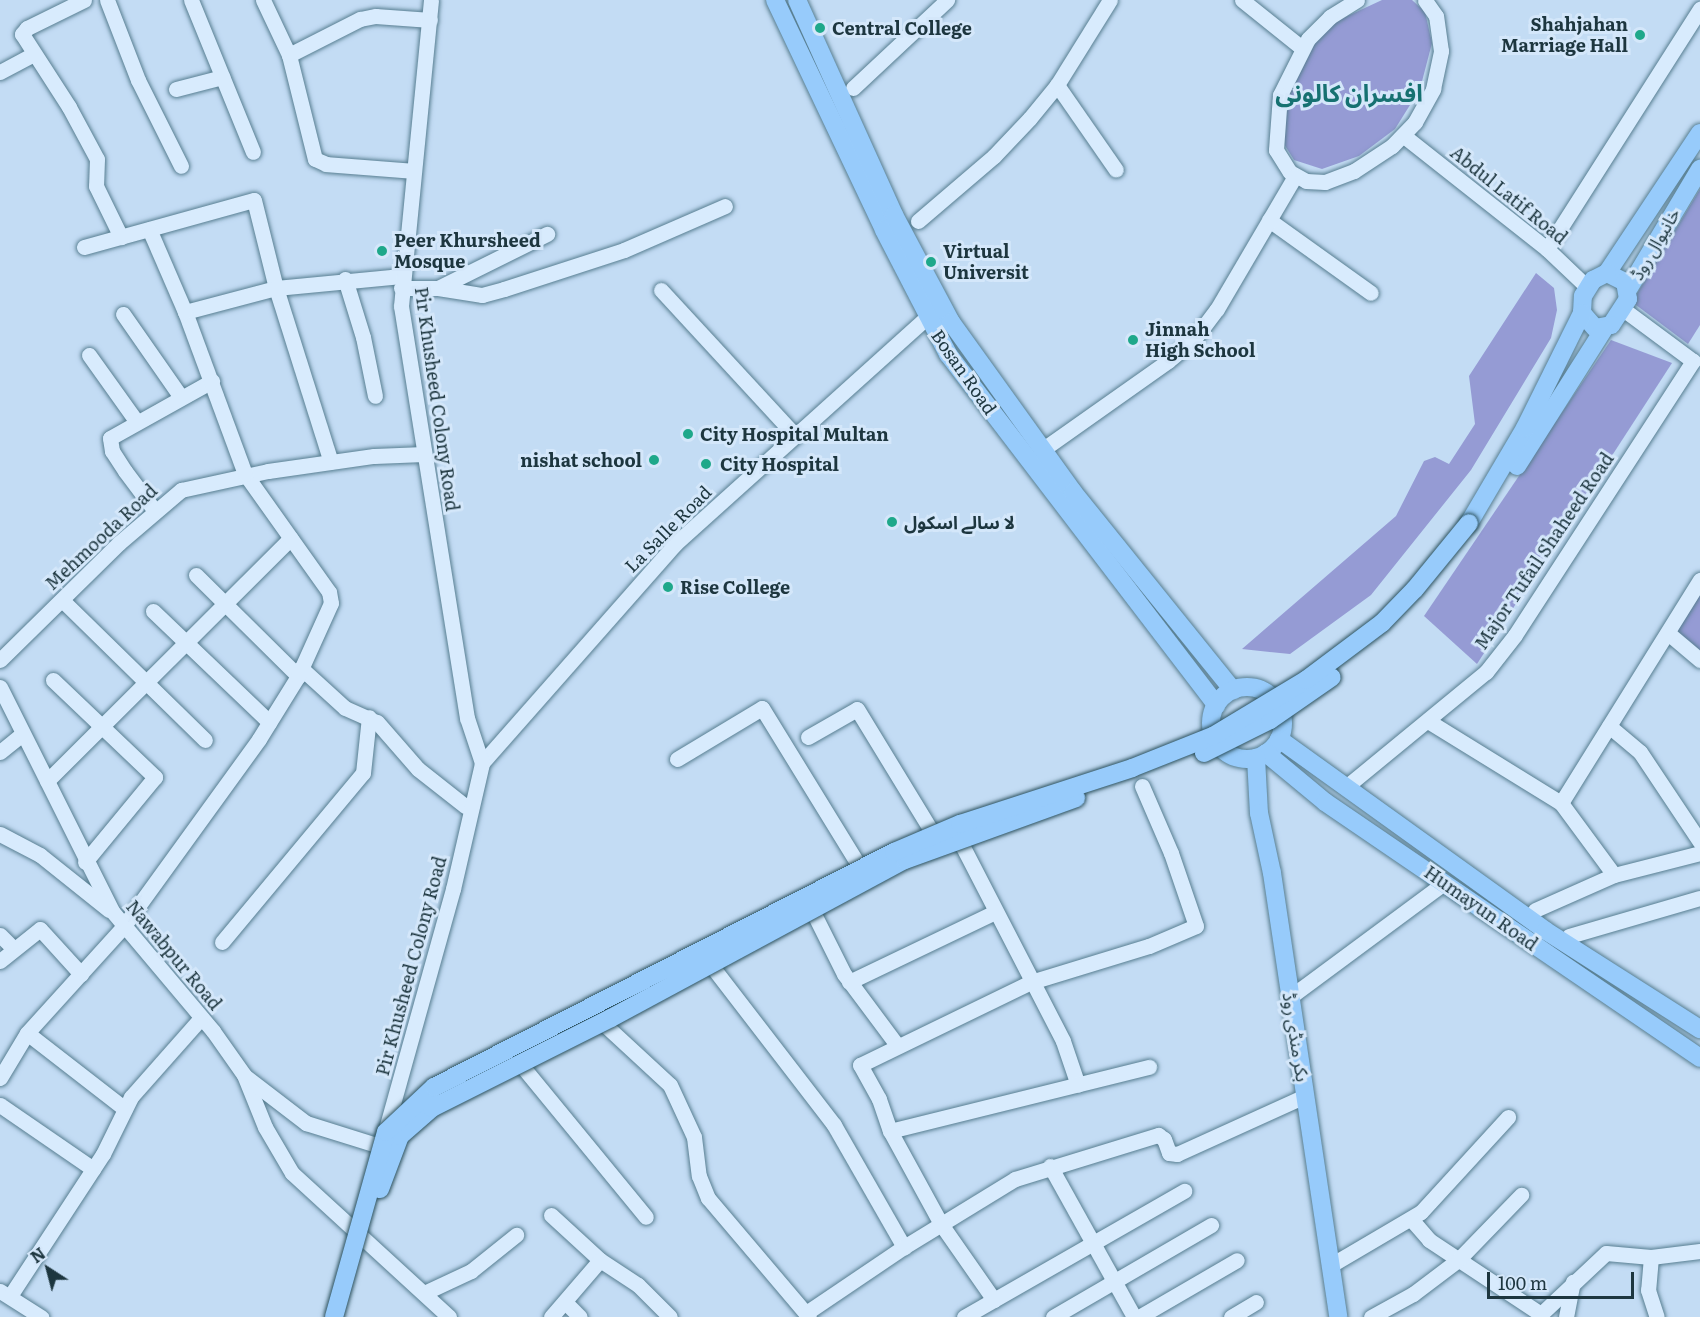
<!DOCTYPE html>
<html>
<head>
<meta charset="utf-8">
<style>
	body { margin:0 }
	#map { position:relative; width:1700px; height:1317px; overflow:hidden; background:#c3dcf4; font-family:Literata,"Noto Sans Arabic",serif }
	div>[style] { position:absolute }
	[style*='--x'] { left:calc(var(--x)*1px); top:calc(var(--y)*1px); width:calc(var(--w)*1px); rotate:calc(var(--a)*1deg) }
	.green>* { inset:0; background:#959bd4 }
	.roads { filter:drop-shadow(0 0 2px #577e91) drop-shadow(0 0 2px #577e91) }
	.minor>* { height:15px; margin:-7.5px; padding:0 7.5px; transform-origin:7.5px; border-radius:7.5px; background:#d8ebfd }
	.major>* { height:18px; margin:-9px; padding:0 9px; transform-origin:9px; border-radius:9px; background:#97cbfb }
	.major>.ring { margin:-9px; padding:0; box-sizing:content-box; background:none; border:18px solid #97cbfb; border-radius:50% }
	.bridges { filter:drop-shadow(0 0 2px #2b515e) drop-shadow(0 0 2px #2b515e) }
	.major-bridge>* { height:18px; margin:-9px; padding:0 9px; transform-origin:9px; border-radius:9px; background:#97cbfb }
	.dots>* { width:16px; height:16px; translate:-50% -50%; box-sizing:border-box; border:3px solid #d4e7fa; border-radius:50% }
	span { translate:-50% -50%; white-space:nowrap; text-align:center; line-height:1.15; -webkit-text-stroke:6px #d4e7fa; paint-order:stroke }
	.poi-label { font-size:18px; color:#1d363f; font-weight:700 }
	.right { translate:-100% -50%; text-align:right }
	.left { translate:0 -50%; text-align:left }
	.street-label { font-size:18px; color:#1d363f }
	.district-label { font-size:24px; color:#167171; font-weight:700 }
	.north { position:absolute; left:18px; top:1239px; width:60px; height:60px; -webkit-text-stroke:4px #d4e7fa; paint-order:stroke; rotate:324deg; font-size:16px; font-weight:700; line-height:24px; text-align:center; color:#1d363f }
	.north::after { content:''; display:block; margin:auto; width:21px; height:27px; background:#1d363f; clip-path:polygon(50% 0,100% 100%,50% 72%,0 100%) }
	.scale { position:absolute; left:1487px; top:1272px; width:147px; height:27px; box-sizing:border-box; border:3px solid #1d363f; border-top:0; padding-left:8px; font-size:18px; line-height:21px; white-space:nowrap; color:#1d363f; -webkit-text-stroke:4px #d4e7fa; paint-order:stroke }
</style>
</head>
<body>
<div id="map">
	<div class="green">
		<div style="clip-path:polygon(1382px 0,1412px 0,1425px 12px,1432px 43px,1420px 89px,1395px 129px,1359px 156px,1322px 169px,1294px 160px,1284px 144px,1281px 116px,1297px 65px,1321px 33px,1339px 20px)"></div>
		<div style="clip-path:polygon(1700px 189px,1700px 325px,1688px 344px,1632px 302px)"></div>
		<div style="clip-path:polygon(1536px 273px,1554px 288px,1557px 310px,1551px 338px,1471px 470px,1371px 595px,1290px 654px,1242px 649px,1396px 516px,1424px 461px,1435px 457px,1449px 464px,1475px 424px,1469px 376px)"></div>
		<div style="clip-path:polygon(1611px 340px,1672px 363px,1477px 664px,1424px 616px)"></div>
		<div style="clip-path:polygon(1700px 584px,1700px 656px,1671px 632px)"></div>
	</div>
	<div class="roads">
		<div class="minor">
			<div style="--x:84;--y:0;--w:64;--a:153.8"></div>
			<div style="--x:27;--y:28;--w:8;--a:130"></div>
			<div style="--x:22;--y:34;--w:87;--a:57.2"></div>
			<div style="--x:69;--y:107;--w:59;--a:61.7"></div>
			<div style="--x:97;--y:159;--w:27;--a:92"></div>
			<div style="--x:96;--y:186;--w:57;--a:63.9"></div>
			<div style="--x:107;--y:0;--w:86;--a:68.8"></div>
			<div style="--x:138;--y:80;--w:96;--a:63.4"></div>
			<div style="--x:191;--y:0;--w:164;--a:67.8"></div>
			<div style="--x:263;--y:0;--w:61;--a:64.7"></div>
			<div style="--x:289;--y:55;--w:107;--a:76"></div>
			<div style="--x:315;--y:159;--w:12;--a:24"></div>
			<div style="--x:326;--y:164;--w:88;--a:4.5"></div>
			<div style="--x:1242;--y:0;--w:77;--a:38.7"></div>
			<div style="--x:1357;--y:0;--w:32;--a:148"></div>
			<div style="--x:1330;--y:17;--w:31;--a:135"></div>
			<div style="--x:1308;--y:39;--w:63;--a:116.6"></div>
			<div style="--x:1280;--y:95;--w:55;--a:94.2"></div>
			<div style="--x:1276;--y:150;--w:26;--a:58"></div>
			<div style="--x:1290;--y:172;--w:18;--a:29"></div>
			<div style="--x:1306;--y:181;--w:19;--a:3"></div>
			<div style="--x:1325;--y:182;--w:31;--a:-21"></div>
			<div style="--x:1354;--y:171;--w:45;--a:-33.3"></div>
			<div style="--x:1392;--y:146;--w:33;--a:-46"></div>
			<div style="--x:1415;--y:122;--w:38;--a:-61"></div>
			<div style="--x:1433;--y:89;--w:39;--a:-78"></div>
			<div style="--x:1441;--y:51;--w:35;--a:-98"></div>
			<div style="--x:1436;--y:16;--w:19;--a:-125"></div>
			<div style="--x:289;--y:55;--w:80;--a:-26.9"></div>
			<div style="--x:360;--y:19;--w:16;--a:-11"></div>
			<div style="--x:376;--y:16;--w:54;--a:4.2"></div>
			<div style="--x:0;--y:72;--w:38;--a:-28"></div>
			<div style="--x:1057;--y:85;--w:103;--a:55.2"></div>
			<div style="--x:853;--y:88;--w:129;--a:-43.1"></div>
			<div style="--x:176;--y:89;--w:48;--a:-14.6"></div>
			<div style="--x:1404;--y:136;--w:182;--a:38.3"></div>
			<div style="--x:1547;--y:249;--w:55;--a:43.5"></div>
			<div style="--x:1269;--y:220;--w:125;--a:35.6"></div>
			<div style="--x:918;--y:221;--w:100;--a:-40.5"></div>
			<div style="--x:994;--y:156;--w:52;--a:-46.5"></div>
			<div style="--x:1030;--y:118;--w:43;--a:-50.7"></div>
			<div style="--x:1057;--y:85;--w:100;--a:-58.1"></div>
			<div style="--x:84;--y:247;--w:176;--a:-15.5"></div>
			<div style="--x:254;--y:200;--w:91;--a:76"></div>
			<div style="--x:276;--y:288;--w:182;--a:72.5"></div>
			<div style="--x:1547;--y:249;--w:285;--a:-57.5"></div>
			<div style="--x:345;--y:279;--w:61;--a:72.8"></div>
			<div style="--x:363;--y:337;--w:60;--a:78.5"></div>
			<div style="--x:401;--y:288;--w:37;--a:0"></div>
			<div style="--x:438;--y:288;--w:122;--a:-26.4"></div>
			<div style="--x:438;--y:288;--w:45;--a:9"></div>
			<div style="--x:482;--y:295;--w:23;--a:-15"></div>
			<div style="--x:504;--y:289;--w:126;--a:-18"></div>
			<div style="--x:624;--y:250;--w:110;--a:-23.5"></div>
			<div style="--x:661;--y:290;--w:197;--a:47.3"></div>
			<div style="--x:185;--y:312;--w:94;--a:-14.8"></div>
			<div style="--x:276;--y:288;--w:126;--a:-5.5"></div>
			<div style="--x:123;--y:314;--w:101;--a:55.1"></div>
			<div style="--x:89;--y:355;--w:81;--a:54.5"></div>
			<div style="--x:1042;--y:450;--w:154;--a:-35.2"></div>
			<div style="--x:1168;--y:361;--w:35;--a:-40"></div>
			<div style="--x:1195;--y:338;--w:36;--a:-53"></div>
			<div style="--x:1217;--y:309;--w:154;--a:-59.6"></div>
			<div style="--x:155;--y:511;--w:50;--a:-126.9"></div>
			<div style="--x:125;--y:471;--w:24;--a:-123"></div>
			<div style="--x:112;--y:451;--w:13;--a:-99"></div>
			<div style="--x:110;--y:438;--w:117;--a:-29.2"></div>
			<div style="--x:196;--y:575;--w:144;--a:44.7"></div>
			<div style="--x:62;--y:600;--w:200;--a:44.4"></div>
			<div style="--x:153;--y:611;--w:161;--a:43.7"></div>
			<div style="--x:1668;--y:633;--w:42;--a:40.2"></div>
			<div style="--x:0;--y:660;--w:167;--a:-44.5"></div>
			<div style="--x:119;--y:543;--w:82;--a:-40.5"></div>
			<div style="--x:181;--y:490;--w:89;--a:-12.3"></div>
			<div style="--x:268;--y:471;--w:107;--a:-8.1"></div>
			<div style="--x:374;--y:456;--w:50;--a:-2.3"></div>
			<div style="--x:301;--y:668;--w:59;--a:42.3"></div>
			<div style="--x:345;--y:708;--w:35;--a:24"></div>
			<div style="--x:377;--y:722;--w:62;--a:48.9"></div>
			<div style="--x:418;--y:769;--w:60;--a:38.2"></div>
			<div style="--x:53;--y:680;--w:141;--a:43.6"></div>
			<div style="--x:155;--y:777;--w:110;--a:129.5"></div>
			<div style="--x:0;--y:687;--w:250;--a:63.4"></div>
			<div style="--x:112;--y:911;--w:157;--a:49.9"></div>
			<div style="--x:213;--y:1031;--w:54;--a:54.8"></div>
			<div style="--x:244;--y:1075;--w:56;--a:68"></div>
			<div style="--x:265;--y:1127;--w:53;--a:59.6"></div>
			<div style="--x:292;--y:1173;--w:213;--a:42.5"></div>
			<div style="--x:1428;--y:721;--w:156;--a:31.7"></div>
			<div style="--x:1561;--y:803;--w:89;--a:53.6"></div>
			<div style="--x:1609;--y:726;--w:40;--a:40"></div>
			<div style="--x:1640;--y:752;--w:108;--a:56.3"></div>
			<div style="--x:808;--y:737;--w:56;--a:-29.7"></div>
			<div style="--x:857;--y:709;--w:138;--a:58.6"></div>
			<div style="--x:0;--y:752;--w:28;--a:-39"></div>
			<div style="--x:677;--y:759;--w:99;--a:-31"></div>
			<div style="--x:762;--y:708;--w:180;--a:58.4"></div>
			<div style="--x:482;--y:763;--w:292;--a:-48.6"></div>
			<div style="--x:675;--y:544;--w:339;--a:-42"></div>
			<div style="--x:47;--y:781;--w:344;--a:-44.9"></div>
			<div style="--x:1347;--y:786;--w:180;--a:-39.4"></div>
			<div style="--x:1486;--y:672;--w:47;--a:-51.9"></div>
			<div style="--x:1515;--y:635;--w:327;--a:-57"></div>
			<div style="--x:1693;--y:361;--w:86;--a:-143.5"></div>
			<div style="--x:1561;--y:803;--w:263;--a:-58.1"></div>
			<div style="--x:0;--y:834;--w:45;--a:27.7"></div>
			<div style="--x:40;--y:855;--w:88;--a:38.6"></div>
			<div style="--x:963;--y:847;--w:218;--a:62.7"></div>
			<div style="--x:1063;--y:1041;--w:46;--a:71.2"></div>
			<div style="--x:1535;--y:910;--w:86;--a:-23.9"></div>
			<div style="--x:1614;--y:875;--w:89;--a:-14.3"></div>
			<div style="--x:815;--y:916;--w:65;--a:63.4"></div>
			<div style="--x:844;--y:974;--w:89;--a:53.3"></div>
			<div style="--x:0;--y:935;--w:18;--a:45"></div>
			<div style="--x:1569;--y:936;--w:136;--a:-16.2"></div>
			<div style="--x:222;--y:942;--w:220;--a:-50.2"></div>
			<div style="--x:363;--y:773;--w:56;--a:-83.9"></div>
			<div style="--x:0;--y:961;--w:51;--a:-38.7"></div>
			<div style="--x:40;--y:929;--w:61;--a:47.7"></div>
			<div style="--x:714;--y:969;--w:197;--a:52.4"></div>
			<div style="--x:834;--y:1125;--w:141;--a:60.2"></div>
			<div style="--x:849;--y:982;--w:162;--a:-25.6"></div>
			<div style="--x:1290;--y:997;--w:192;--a:-36.5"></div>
			<div style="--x:605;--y:1025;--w:88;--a:42.7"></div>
			<div style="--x:670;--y:1085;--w:57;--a:65.2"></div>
			<div style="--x:694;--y:1137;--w:39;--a:83"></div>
			<div style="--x:699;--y:1176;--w:24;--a:68"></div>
			<div style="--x:708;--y:1198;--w:156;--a:49.7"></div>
			<div style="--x:27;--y:1033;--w:124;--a:37.8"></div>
			<div style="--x:522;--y:1066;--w:195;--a:50.6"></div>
			<div style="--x:246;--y:1077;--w:76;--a:37.5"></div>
			<div style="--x:306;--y:1123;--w:70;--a:17.4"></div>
			<div style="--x:0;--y:1078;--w:52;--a:-59"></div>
			<div style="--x:27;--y:1033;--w:143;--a:-47.8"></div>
			<div style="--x:123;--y:927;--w:232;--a:-54.1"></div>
			<div style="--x:259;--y:739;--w:74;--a:-58.2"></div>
			<div style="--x:298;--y:676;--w:80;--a:-65.7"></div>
			<div style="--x:331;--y:603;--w:11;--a:-100"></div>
			<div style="--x:329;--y:592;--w:145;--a:-125.4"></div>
			<div style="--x:245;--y:474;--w:173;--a:-110.3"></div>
			<div style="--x:185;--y:312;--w:90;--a:-113.4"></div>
			<div style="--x:0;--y:1105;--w:113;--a:34.5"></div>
			<div style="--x:890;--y:1131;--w:267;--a:-13.9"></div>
			<div style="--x:384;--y:1136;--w:256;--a:-74.4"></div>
			<div style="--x:453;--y:889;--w:129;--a:-77"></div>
			<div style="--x:482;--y:763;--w:47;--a:-108.4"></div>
			<div style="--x:467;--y:718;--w:417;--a:-99.1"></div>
			<div style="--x:401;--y:306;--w:307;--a:-84.4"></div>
			<div style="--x:1050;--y:1166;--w:173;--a:60.9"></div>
			<div style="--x:551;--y:1215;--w:67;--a:42.6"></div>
			<div style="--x:600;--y:1260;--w:45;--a:33.3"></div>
			<div style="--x:638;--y:1285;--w:45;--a:45"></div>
			<div style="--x:1411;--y:1219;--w:28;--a:49"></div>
			<div style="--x:1429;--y:1240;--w:134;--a:33.5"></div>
			<div style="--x:1541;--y:1314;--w:89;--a:-43.2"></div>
			<div style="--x:1606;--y:1253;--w:45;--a:5.1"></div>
			<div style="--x:1651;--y:1257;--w:49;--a:-7"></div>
			<div style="--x:1651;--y:1257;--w:33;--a:95"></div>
			<div style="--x:1648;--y:1290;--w:28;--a:72"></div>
			<div style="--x:1331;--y:1265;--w:104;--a:-30.5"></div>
			<div style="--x:1421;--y:1212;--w:129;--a:-47.5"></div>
			<div style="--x:0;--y:1291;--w:49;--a:32.4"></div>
			<div style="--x:424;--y:1293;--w:52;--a:-25.1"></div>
			<div style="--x:471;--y:1271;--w:58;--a:-38.7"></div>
			<div style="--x:10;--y:1296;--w:170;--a:-56.8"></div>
			<div style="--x:103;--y:1154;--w:64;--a:-63.8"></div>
			<div style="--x:131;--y:1097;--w:106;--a:-48.5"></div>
			<div style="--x:994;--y:1300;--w:93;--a:-124.9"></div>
			<div style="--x:941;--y:1224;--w:106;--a:-118.7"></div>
			<div style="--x:890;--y:1131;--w:34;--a:-109"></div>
			<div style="--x:879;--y:1099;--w:39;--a:-119"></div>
			<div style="--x:860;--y:1065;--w:190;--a:-25.9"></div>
			<div style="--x:1031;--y:982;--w:123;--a:-17"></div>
			<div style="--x:1149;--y:946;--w:51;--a:-23.1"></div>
			<div style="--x:1196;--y:926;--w:77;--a:-108.9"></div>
			<div style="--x:1171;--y:853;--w:73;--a:-113.4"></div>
			<div style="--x:567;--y:1304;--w:18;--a:45"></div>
			<div style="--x:806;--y:1313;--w:118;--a:-34"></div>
			<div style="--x:904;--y:1247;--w:130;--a:-31.5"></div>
			<div style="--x:1015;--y:1179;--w:150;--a:-17.1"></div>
			<div style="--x:1158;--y:1135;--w:7;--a:34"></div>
			<div style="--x:1164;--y:1139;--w:15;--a:70"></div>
			<div style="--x:1169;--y:1153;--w:8;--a:7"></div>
			<div style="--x:1177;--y:1154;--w:141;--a:-24.4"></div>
			<div style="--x:551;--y:1317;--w:75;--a:-49.3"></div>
			<div style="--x:964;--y:1317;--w:254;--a:-29.8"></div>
			<div style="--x:1053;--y:1317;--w:183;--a:-30.2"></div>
			<div style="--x:1139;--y:1317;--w:113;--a:-30.2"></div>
			<div style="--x:1231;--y:1317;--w:29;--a:-31"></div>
			<div style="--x:1371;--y:1317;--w:48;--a:-28.7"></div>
			<div style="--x:1413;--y:1294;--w:56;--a:-37.1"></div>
			<div style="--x:1458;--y:1260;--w:91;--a:-45.9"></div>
			<div style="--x:1566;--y:1317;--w:36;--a:-79"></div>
		</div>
		<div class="major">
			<div style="--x:775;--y:0;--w:255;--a:64.6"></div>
			<div style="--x:884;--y:230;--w:140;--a:62.7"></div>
			<div style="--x:948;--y:354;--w:442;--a:52.6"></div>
			<div style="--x:797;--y:0;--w:236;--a:65.7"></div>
			<div style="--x:894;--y:215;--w:121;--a:62"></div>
			<div style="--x:951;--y:322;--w:209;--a:54.3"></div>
			<div style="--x:1073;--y:492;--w:255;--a:51.1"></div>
			<div style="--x:1607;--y:273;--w:168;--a:-56.4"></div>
			<div style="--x:1607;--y:273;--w:20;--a:27"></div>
			<div style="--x:1625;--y:282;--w:17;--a:80"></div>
			<div style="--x:1628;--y:299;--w:31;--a:123"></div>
			<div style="--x:1611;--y:325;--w:16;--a:169"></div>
			<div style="--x:1595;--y:328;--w:20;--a:-131"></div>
			<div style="--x:1582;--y:313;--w:17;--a:-87"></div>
			<div style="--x:1583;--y:296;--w:19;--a:-58"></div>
			<div style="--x:1593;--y:280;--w:16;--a:-27"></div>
			<div style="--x:1629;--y:288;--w:139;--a:-59.2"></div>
			<div style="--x:1517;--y:466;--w:162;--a:-57.6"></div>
			<div style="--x:1469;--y:523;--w:110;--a:-59.5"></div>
			<div style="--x:1525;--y:428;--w:128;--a:-63.6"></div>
			<div class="ring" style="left:1211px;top:687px;width:54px;height:54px"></div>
			<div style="--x:1279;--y:739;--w:329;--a:35.7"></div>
			<div style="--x:1546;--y:931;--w:183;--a:32.5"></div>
			<div style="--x:1266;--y:753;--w:77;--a:39.7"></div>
			<div style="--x:1325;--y:802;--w:454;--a:34.3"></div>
			<div style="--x:1256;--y:758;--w:55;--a:86.9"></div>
			<div style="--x:1259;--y:813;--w:61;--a:77.8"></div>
			<div style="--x:1272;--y:873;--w:449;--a:81.5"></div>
		</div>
	</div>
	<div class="bridges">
		<div class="major-bridge">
			<div style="--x:1204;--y:753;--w:74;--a:-26.6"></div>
			<div style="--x:1270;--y:720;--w:75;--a:-34.7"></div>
			<div style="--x:380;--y:1189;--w:57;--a:-69.3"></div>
			<div style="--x:400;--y:1136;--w:43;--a:-41.2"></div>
			<div style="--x:432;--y:1108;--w:200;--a:-26.7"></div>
			<div style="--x:611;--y:1018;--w:334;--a:-28.3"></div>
			<div style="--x:905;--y:860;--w:182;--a:-19.9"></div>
			<div style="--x:334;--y:1317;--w:192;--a:-74.3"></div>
			<div style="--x:386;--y:1132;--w:66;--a:-43.2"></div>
			<div style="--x:434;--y:1087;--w:517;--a:-27.06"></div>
			<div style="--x:894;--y:852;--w:72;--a:-23"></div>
			<div style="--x:960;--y:824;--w:181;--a:-18"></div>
			<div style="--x:1132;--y:768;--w:87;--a:-21.6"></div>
			<div style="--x:1213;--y:736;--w:109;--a:-31.1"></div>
			<div style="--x:1306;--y:680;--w:95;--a:-36.9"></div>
			<div style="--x:1382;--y:623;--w:47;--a:-45.9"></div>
			<div style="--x:1415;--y:589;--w:85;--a:-50.7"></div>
		</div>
	</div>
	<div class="dots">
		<div style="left:820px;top:28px;background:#1ea88a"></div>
		<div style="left:1640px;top:35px;background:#1ea88a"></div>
		<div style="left:382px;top:251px;background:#1ea88a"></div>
		<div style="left:931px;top:262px;background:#1ea88a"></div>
		<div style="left:1133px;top:340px;background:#1ea88a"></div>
		<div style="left:688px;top:434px;background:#1ea88a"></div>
		<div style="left:654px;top:460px;background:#1ea88a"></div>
		<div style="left:706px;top:464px;background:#1ea88a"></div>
		<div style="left:892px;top:522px;background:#1ea88a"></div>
		<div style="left:668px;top:587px;background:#1ea88a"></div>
	</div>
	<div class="poi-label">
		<span class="right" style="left:1628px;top:35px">Shahjahan<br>Marriage Hall</span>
		<span class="left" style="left:832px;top:28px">Central College</span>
		<span class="left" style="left:394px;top:251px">Peer Khursheed<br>Mosque</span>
		<span class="left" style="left:943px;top:262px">Virtual<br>Universit</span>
		<span class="left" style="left:1145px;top:340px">Jinnah<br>High School</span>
		<span class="left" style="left:700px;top:434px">City Hospital Multan</span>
		<span class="right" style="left:642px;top:460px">nishat school</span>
		<span class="left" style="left:720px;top:464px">City Hospital</span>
		<span class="left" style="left:904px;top:522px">لا سالے اسکول</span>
		<span class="left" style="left:680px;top:587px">Rise College</span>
	</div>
	<div class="street-label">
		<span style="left:1509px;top:195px;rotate:39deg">Abdul Latif Road</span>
		<span style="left:1655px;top:244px;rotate:-60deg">خانیوال روڈ</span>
		<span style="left:964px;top:372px;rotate:55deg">Bosan Road</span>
		<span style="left:437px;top:399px;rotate:82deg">Pir Khusheed Colony Road</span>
		<span style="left:668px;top:529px;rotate:-45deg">La Salle Road</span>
		<span style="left:101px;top:537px;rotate:-43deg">Mehmooda Road</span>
		<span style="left:1544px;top:551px;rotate:-56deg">Major Tufail Shaheed Road</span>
		<span style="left:1481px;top:908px;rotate:35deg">Humayun Road</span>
		<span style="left:174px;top:955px;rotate:50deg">Nawabpur Road</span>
		<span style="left:411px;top:966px;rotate:-75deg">Pir Khusheed Colony Road</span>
		<span style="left:1296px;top:1037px;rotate:81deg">بکر منڈی روڈ</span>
	</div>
	<div class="district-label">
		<span style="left:1349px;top:92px">افسران کالونی</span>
	</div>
	<div class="north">N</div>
	<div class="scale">100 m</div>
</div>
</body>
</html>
